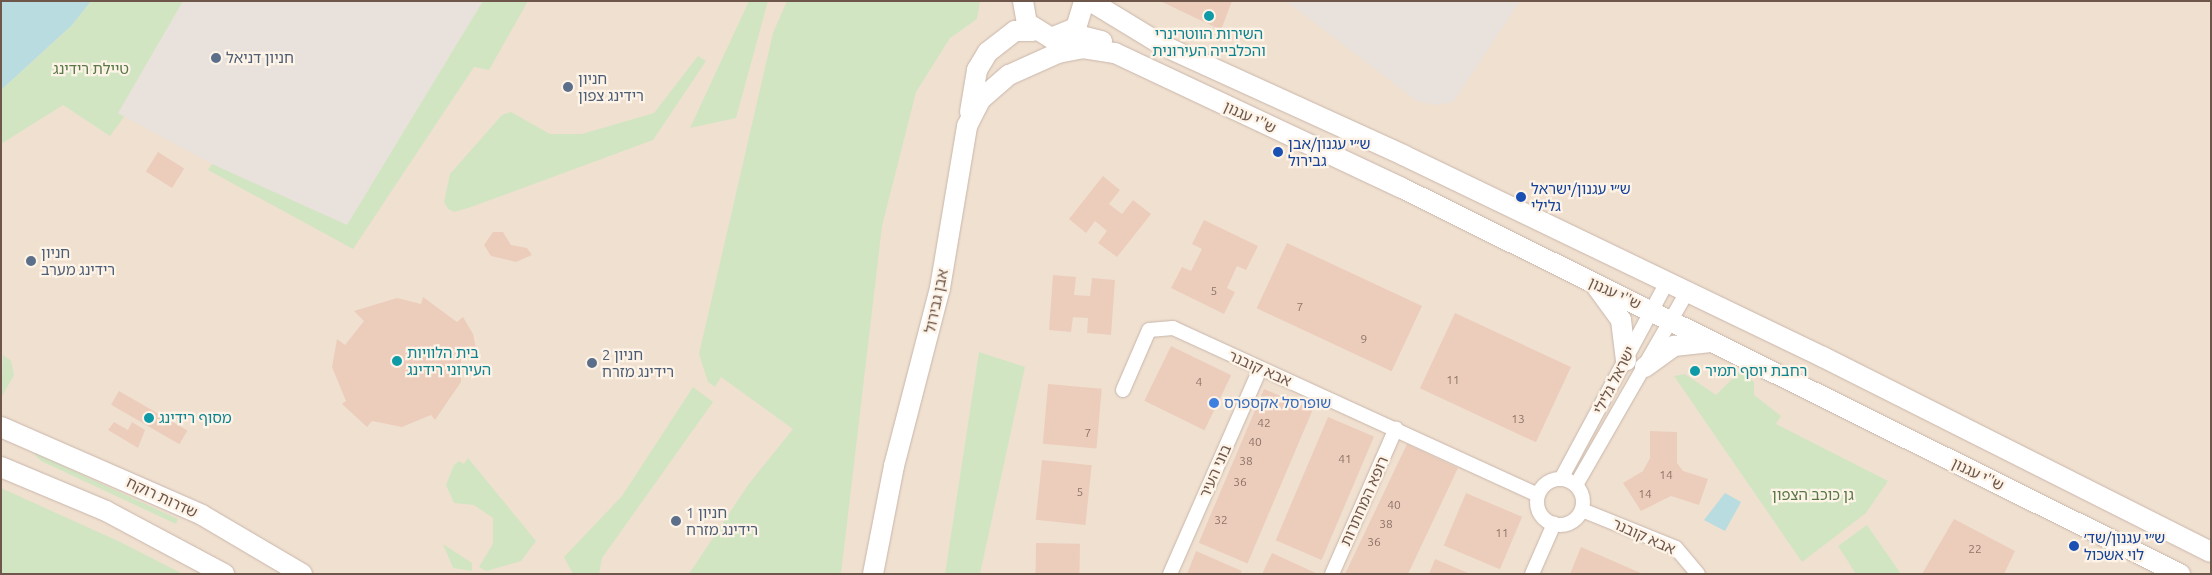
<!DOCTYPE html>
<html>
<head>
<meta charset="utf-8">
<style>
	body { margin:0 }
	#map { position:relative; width:2212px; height:575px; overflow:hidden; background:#f9efe1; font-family:Ubuntu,"Noto Sans Hebrew",sans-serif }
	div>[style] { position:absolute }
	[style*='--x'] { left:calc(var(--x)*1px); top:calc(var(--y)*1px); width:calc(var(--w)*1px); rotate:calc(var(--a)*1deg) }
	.residential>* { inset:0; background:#f0e0d0; transform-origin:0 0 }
	.industrial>* { inset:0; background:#e8e1dc }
	.green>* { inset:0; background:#d1e5c2 }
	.water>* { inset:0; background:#b8dce0 }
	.building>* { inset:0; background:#eccdbc; transform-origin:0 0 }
	.roads { filter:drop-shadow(0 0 1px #c8b6aa) drop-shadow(0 0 1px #c8b6aa) }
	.street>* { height:14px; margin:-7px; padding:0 7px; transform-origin:7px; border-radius:7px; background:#fff }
	.street>.ring { margin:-7px; padding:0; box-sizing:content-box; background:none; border:14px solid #fff; border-radius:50% }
	.secondary>* { height:20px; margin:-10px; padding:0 10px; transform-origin:10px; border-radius:10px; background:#fff }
	.dots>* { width:14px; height:14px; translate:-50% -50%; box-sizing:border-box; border:2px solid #fdf3e7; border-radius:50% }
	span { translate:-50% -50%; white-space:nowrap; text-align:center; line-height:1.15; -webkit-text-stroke:4.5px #fdf3e7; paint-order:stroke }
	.number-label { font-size:12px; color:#8e7467 }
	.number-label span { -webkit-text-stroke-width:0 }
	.culture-label { font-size:15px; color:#0d838f }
	.left { translate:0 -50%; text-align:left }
	.service-label { font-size:15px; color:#4e5e75 }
	.park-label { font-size:15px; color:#587847 }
	.street-label { font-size:15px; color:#6e564b }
	.transit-label { font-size:15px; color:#164399 }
	.shop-label { font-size:15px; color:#366cbe }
	.frame { position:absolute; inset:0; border:2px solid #6e564b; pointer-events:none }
</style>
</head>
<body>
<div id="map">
	<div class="residential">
		<div style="left:1px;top:1px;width:2210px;height:573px"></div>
	</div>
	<div class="industrial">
		<div style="clip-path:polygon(183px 1px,483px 1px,347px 225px,212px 164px,118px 113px)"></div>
		<div style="clip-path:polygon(1286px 1px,1520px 1px,1453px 102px,1435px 105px,1417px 101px)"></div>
	</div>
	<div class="green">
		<div style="clip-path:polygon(90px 1px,183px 1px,118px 113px,124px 117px,110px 136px,63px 105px,1px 144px,1px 90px,68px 29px)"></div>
		<div style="clip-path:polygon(483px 1px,528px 1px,489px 70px,474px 67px,353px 249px,208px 170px,212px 164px,347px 225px)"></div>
		<div style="clip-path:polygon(749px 1px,768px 1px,736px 118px,690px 128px)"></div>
		<div style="clip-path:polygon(787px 1px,980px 1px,977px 19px,950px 38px,916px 92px,882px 226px,841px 574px,689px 574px,748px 485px,793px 429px,721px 377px,715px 387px,708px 382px,699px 354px,773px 33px)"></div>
		<div style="clip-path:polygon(698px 56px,706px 61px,653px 140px,471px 207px,454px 212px,448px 209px,444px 202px,450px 174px,502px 115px,511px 112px,550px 134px,582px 134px,654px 113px)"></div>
		<div style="clip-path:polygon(979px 352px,1025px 367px,980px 574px,945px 574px)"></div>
		<div style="clip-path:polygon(3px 355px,11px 361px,14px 375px,1px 398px)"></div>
		<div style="clip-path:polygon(1740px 371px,1754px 382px,1754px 395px,1781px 416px,1776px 424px,1888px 481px,1866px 513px,1802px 562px,1674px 376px,1685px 374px,1716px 395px)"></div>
		<div style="clip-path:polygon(693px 387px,713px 402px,602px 558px,599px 574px,573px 574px,564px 557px,622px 496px)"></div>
		<div style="clip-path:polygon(32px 452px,178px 519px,176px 524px,41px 461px)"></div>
		<div style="clip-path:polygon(468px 458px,536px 541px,521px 561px,486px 571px,479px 567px,493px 544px,493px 518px,474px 505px,454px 503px,446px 485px,454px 465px,459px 461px,464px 464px)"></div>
		<div style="clip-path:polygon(1px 488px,118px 541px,183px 574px,1px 574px)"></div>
		<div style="clip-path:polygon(1867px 525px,1901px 574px,1856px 574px,1838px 546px)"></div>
		<div style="clip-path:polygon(443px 544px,472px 563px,472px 571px,453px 568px)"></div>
	</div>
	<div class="water">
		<div style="clip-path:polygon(1px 1px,91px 1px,71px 26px,1px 90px)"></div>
		<div style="clip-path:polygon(1725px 493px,1741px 502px,1725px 531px,1704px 520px)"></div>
	</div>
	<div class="building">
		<div style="clip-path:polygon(1160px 1px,1232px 1px,1221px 30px)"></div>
		<div style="left:158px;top:152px;width:31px;height:23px;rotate:32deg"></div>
		<div style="clip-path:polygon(1103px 176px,1120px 190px,1109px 204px,1122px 214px,1133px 200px,1151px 214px,1117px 257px,1098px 243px,1107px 231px,1095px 221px,1086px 233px,1069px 219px)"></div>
		<div style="clip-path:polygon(1204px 220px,1258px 246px,1246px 270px,1237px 266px,1227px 288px,1235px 292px,1224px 314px,1171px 288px,1182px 267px,1191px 271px,1202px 249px,1192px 244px)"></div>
		<div style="clip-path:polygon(493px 232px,503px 232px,511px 245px,527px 248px,532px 255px,516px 262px,491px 256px,484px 245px)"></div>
		<div style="left:1287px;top:243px;width:149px;height:72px;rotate:25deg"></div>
		<div style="clip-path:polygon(1053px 275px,1076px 277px,1074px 295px,1090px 296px,1092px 278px,1115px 280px,1111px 335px,1087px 333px,1088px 318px,1073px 317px,1071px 332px,1049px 330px)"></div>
		<div style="clip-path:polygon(423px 297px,457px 322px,463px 317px,473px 334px,478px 358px,461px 357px,461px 382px,435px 420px,431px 415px,402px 427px,372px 421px,367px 427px,342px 404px,346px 401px,332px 367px,337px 339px,345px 345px,364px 321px,354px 311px,397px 298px,421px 304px)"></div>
		<div style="left:1455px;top:313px;width:128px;height:83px;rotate:25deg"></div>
		<div style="left:1171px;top:346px;width:67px;height:61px;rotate:26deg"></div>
		<div style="left:1048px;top:384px;width:54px;height:60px;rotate:5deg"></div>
		<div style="left:1264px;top:389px;width:53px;height:167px;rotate:23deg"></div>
		<div style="left:119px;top:391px;width:79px;height:16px;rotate:30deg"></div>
		<div style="left:1328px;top:417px;width:50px;height:134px;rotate:23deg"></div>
		<div style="clip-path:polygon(114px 422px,128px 430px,132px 422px,145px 430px,138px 448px,108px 430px)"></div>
		<div style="clip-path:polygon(1650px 431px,1677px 432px,1677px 463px,1683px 471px,1708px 479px,1699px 505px,1671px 496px,1641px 511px,1623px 483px,1643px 471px,1650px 458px)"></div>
		<div style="clip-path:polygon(1407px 444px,1458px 468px,1408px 574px,1345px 574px)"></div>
		<div style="left:1042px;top:460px;width:50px;height:60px;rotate:6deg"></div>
		<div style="left:1466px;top:493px;width:61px;height:57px;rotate:23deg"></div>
		<div style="clip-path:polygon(1954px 519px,2015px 551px,2004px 574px,1922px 574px)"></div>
		<div style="left:1036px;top:543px;width:44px;height:31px;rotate:1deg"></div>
		<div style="clip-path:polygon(1581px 547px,1643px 574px,1570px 574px)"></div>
		<div style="clip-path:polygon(1196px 551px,1242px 571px,1240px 574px,1187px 574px)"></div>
		<div style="clip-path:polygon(1272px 553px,1318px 574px,1262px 574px)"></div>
		<div style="clip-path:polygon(1435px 559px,1470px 574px,1429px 574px)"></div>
	</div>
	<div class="roads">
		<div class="street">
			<div style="--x:1123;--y:390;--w:65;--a:-66.6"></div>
			<div style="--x:1149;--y:330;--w:24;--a:-5"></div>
			<div style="--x:1173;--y:328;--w:401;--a:24.6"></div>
			<div style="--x:1561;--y:479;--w:224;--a:-61.7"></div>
			<div class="ring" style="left:1537px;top:479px;width:32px;height:32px"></div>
			<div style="--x:1576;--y:485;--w:223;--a:-60.1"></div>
			<div style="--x:1582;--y:510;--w:101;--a:22"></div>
			<div style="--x:1676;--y:548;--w:34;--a:50"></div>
			<div style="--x:1170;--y:574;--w:224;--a:-66.3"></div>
			<div style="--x:1332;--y:574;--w:159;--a:-66.3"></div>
			<div style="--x:1532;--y:574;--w:55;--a:-66.3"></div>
		</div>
		<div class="secondary">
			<div style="--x:1023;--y:1;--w:22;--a:80"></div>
			<div style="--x:1027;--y:23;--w:28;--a:32"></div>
			<div style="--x:1051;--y:38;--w:27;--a:-22"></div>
			<div style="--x:1076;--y:28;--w:28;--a:-73"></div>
			<div style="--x:1090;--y:1;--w:87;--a:31.3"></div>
			<div style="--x:1164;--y:46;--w:263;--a:24.5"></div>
			<div style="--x:1403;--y:155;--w:466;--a:25.7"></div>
			<div style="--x:1823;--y:357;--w:434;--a:26.7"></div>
			<div style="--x:1069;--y:33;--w:34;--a:14"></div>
			<div style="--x:970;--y:112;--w:43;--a:-80.5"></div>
			<div style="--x:977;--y:70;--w:21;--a:-59"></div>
			<div style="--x:988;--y:52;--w:34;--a:-38"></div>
			<div style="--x:1015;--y:31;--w:18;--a:0"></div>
			<div style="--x:1597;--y:287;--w:41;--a:54"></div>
			<div style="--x:1621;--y:320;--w:41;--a:83"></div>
			<div style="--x:1645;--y:367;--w:36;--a:-36"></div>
			<div style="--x:1674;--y:346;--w:39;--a:-6"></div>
			<div style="--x:1;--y:427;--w:219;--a:23.6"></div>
			<div style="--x:202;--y:515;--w:116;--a:30.5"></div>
			<div style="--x:1;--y:467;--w:114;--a:22.7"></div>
			<div style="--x:106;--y:511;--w:134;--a:28.1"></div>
			<div style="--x:873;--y:574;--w:110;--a:-79"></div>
			<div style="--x:894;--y:466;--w:184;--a:-75.5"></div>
			<div style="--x:940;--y:288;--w:164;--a:-80.5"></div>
			<div style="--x:967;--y:126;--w:29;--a:-63"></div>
			<div style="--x:980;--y:100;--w:38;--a:-41"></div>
			<div style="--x:1009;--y:75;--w:54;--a:-24.2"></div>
			<div style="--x:1058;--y:53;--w:25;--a:-11"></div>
			<div style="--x:1083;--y:48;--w:32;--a:9"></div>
			<div style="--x:1115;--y:53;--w:315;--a:25.2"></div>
			<div style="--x:1400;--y:187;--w:871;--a:26.39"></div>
		</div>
	</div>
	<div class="dots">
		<div style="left:1209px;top:16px;background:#0f9aa8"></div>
		<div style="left:216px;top:58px;background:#5c6f8a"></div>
		<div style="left:568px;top:87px;background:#5c6f8a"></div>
		<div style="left:1278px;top:152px;background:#1a4fb4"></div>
		<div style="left:1521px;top:197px;background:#1a4fb4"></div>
		<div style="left:31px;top:261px;background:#5c6f8a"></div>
		<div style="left:397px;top:361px;background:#0f9aa8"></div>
		<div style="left:592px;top:363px;background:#5c6f8a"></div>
		<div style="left:1695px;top:371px;background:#0f9aa8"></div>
		<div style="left:1214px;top:403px;background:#3f7fe0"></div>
		<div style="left:149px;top:418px;background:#0f9aa8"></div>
		<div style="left:676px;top:521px;background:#5c6f8a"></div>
		<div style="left:2074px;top:546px;background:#1a4fb4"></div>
	</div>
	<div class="number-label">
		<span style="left:1214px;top:291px">5</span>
		<span style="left:1300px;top:307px">7</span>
		<span style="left:1364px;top:339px">9</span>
		<span style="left:1453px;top:380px">11</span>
		<span style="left:1199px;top:382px">4</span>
		<span style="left:1518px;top:419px">13</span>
		<span style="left:1264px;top:423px">42</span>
		<span style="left:1088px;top:433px">7</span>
		<span style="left:1255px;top:442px">40</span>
		<span style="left:1345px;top:459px">41</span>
		<span style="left:1246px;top:461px">38</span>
		<span style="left:1666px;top:475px">14</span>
		<span style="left:1240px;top:482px">36</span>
		<span style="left:1080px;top:492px">5</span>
		<span style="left:1645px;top:494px">14</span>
		<span style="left:1394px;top:505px">40</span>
		<span style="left:1221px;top:520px">32</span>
		<span style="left:1386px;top:524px">38</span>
		<span style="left:1502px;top:533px">11</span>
		<span style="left:1374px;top:542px">36</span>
		<span style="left:1975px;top:549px">22</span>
	</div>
	<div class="culture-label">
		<span style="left:1209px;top:42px">השירות הווטרינרי<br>והכלבייה העירונית</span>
		<span class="left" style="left:407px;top:361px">בית הלוויות<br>העירוני רידינג</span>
		<span class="left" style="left:1705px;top:371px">רחבת יוסף תמיר</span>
		<span class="left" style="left:159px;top:418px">מסוף רידינג</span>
	</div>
	<div class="service-label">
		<span class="left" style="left:226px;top:58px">חניון דניאל</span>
		<span class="left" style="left:578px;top:87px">חניון<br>רידינג צפון</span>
		<span class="left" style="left:41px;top:261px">חניון<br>רידינג מערב</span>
		<span class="left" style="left:602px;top:363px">2 חניון<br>רידינג מזרח</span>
		<span class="left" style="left:686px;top:521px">1 חניון<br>רידינג מזרח</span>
	</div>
	<div class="park-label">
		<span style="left:91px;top:69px">טיילת רידינג</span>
		<span style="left:1813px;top:495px">גן כוכב הצפון</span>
	</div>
	<div class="street-label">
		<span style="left:1250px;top:117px;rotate:25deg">ש''י עגנון</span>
		<span style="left:1615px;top:293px;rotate:25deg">ש''י עגנון</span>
		<span style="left:936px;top:301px;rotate:-78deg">אבן גבירול</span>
		<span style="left:1260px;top:368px;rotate:24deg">אבא קובנר</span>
		<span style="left:1614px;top:380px;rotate:-63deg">ישראל גלילי</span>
		<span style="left:1215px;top:471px;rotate:-66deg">בוני העיר</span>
		<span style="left:1978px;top:474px;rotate:26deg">ש''י עגנון</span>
		<span style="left:162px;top:497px;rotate:25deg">שדרות רוקח</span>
		<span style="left:1364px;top:501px;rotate:-66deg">רופא המחתרות</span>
		<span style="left:1644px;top:536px;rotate:24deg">אבא קובנר</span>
	</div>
	<div class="transit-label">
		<span class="left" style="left:1288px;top:152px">ש״י עגנון/אבן<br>גבירול</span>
		<span class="left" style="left:1531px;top:197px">ש״י עגנון/ישראל<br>גלילי</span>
		<span class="left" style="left:2084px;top:546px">ש״י עגנון/שד׳<br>לוי אשכול</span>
	</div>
	<div class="shop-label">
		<span class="left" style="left:1224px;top:403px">שופרסל אקספרס</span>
	</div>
	<div class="frame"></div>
</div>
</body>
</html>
